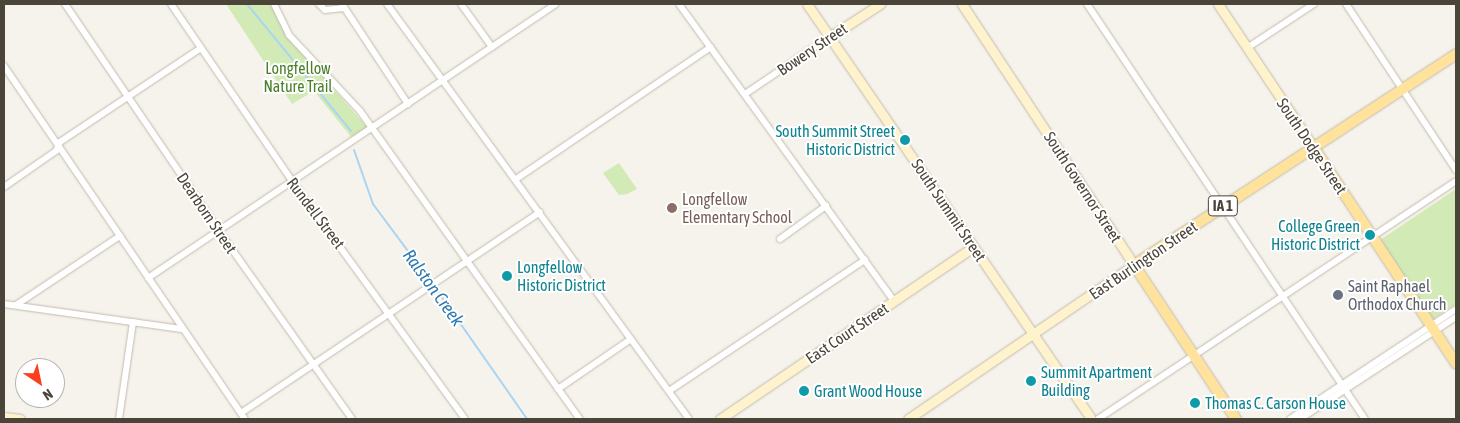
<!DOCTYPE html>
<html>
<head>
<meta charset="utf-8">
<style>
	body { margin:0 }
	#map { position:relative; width:1460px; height:423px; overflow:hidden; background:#f6f3ec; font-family:"Asap Condensed",sans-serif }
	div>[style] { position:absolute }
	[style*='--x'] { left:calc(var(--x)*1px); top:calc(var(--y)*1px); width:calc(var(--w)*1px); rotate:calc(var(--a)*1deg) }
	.green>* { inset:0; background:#d2eab5 }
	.stream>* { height:2px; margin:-1px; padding:0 1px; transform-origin:1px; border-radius:1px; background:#a9d4f2 }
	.roads { filter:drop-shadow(0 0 1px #c2bbae) drop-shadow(0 0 1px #c2bbae) }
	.street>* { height:6px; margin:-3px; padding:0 3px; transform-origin:3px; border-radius:3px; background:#fff }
	.secondary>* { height:9px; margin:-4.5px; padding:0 4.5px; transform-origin:4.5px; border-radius:4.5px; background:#fff3cd }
	.primary>* { height:10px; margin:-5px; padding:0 5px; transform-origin:5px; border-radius:5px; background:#ffe39c }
	.dots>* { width:14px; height:14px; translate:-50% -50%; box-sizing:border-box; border:2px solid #fff; border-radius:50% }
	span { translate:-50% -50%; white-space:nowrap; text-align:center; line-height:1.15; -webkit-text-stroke:4px #fff; paint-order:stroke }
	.shield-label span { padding:1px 4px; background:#fff; border:1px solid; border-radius:4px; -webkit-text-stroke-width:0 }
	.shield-label { font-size:15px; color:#4b4439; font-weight:700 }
	.street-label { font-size:16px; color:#4b4439 }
	.park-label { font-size:16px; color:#4a7f2a }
	.culture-label { font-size:16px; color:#0d838f }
	.right { translate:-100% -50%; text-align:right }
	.left { translate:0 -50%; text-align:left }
	.education-label { font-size:16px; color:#785e54 }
	.worship-label { font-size:16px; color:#5b616d }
	.water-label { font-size:18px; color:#2e7ab2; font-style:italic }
	.frame { position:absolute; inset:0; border:5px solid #4b4439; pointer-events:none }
	.north { position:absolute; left:15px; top:358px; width:50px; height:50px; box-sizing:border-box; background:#fff; border:1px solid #b7b4b0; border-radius:50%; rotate:146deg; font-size:14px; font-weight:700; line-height:20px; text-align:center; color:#4b4439 }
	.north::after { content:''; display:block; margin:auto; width:18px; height:22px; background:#fc3f1d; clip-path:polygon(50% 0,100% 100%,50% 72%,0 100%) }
</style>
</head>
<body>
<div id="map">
	<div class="green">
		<div style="clip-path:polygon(226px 4px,271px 4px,286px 35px,367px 127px,352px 138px,314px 91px,292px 104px)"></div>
		<div style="clip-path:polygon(619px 163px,637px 189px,627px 194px,619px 195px,603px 173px)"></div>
		<div style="clip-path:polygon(1456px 189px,1456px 304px,1432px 320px,1380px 240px)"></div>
	</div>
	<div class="stream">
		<div style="--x:247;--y:4;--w:164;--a:50.7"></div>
		<div style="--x:354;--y:150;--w:57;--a:70.6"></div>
		<div style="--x:373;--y:204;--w:97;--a:53.4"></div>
		<div style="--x:434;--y:286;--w:162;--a:55"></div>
	</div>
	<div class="roads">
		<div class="street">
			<div style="--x:65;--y:4;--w:274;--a:55.8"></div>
			<div style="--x:219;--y:231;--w:230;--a:54.7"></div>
			<div style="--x:171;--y:4;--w:214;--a:55.6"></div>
			<div style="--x:292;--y:181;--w:294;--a:54"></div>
			<div style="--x:274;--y:4;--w:34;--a:64"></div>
			<div style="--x:289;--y:35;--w:104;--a:46.9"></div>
			<div style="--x:360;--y:111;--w:379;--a:54.5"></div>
			<div style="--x:319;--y:4;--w:8;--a:45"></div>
			<div style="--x:325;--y:10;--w:19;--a:-6"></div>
			<div style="--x:342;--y:4;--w:120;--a:56.6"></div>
			<div style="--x:387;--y:4;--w:513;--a:53.96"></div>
			<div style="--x:461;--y:4;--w:53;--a:54.2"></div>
			<div style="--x:679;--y:4;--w:367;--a:54.1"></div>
			<div style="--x:1087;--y:4;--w:500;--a:56.2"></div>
			<div style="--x:1346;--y:4;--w:199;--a:56.5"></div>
			<div style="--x:1247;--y:48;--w:80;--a:-33.3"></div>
			<div style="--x:4;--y:66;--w:427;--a:55.7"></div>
			<div style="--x:745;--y:94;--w:104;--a:-34"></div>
			<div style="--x:516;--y:179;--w:235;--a:-34.1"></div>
			<div style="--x:4;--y:187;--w:63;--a:-34.7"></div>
			<div style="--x:56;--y:151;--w:10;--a:-66"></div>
			<div style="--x:60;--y:142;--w:169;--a:-33.7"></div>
			<div style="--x:780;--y:239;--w:57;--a:-35.7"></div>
			<div style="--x:148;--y:278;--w:491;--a:-33.9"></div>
			<div style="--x:4;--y:304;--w:181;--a:8"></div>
			<div style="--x:16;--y:305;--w:125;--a:-33.6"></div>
			<div style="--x:558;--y:389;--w:88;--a:-34.4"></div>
			<div style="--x:669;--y:391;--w:236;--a:-33.8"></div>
			<div style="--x:241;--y:413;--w:360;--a:-33.9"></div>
			<div style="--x:119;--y:419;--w:98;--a:-81.8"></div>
			<div style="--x:1098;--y:419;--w:430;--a:-33.6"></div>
			<div style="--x:1290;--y:419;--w:199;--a:-33.5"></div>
			<div style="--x:1300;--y:419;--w:186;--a:-33.2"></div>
		</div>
		<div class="secondary">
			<div style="--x:807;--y:4;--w:501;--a:55.58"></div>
			<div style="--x:1218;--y:4;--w:173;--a:56.3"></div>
			<div style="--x:831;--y:36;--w:59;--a:-33.1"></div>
			<div style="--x:4;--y:417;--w:16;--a:7"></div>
			<div style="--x:720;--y:419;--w:306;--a:-34.2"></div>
			<div style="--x:908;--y:419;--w:273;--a:-34.3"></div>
			<div style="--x:1134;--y:265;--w:313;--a:-123.4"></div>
		</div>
		<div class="primary">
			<div style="--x:1314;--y:148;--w:258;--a:56.6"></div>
			<div style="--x:1236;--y:419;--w:185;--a:-123.5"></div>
			<div style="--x:1134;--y:265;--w:385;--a:-33.2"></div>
		</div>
	</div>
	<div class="dots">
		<div style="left:905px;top:140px;background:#0f9aa8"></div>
		<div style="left:672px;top:208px;background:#8d6e63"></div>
		<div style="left:1370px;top:235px;background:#0f9aa8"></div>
		<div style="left:507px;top:276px;background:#0f9aa8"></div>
		<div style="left:1338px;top:295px;background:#6b7280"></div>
		<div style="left:1031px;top:381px;background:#0f9aa8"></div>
		<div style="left:804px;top:391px;background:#0f9aa8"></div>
		<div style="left:1195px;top:403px;background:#0f9aa8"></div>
	</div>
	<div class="shield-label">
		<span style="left:1223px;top:206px">IA 1</span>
	</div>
	<div class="street-label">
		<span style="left:812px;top:49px;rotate:-34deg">Bowery Street</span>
		<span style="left:1312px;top:146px;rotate:56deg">South Dodge Street</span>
		<span style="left:1083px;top:187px;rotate:57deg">South Governor Street</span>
		<span style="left:949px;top:210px;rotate:56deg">South Summit Street</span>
		<span style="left:207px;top:213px;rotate:56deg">Dearborn Street</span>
		<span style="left:316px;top:213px;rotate:53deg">Rundell Street</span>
		<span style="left:1143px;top:260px;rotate:-34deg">East Burlington Street</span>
		<span style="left:847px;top:333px;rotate:-34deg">East Court Street</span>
	</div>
	<div class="park-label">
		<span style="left:298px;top:77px">Longfellow<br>Nature Trail</span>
	</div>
	<div class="culture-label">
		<span class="right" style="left:895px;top:140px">South Summit Street<br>Historic District</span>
		<span class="right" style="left:1360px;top:235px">College Green<br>Historic District</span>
		<span class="left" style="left:517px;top:276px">Longfellow<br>Historic District</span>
		<span class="left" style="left:1041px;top:381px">Summit Apartment<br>Building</span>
		<span class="left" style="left:814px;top:391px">Grant Wood House</span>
		<span class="left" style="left:1205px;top:403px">Thomas C. Carson House</span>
	</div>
	<div class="education-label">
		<span class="left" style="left:682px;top:208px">Longfellow<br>Elementary School</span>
	</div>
	<div class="worship-label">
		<span class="left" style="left:1348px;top:295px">Saint Raphael<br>Orthodox Church</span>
	</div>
	<div class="water-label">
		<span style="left:433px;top:288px;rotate:54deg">Ralston Creek</span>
	</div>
	<div class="frame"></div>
	<div class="north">N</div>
</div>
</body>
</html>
